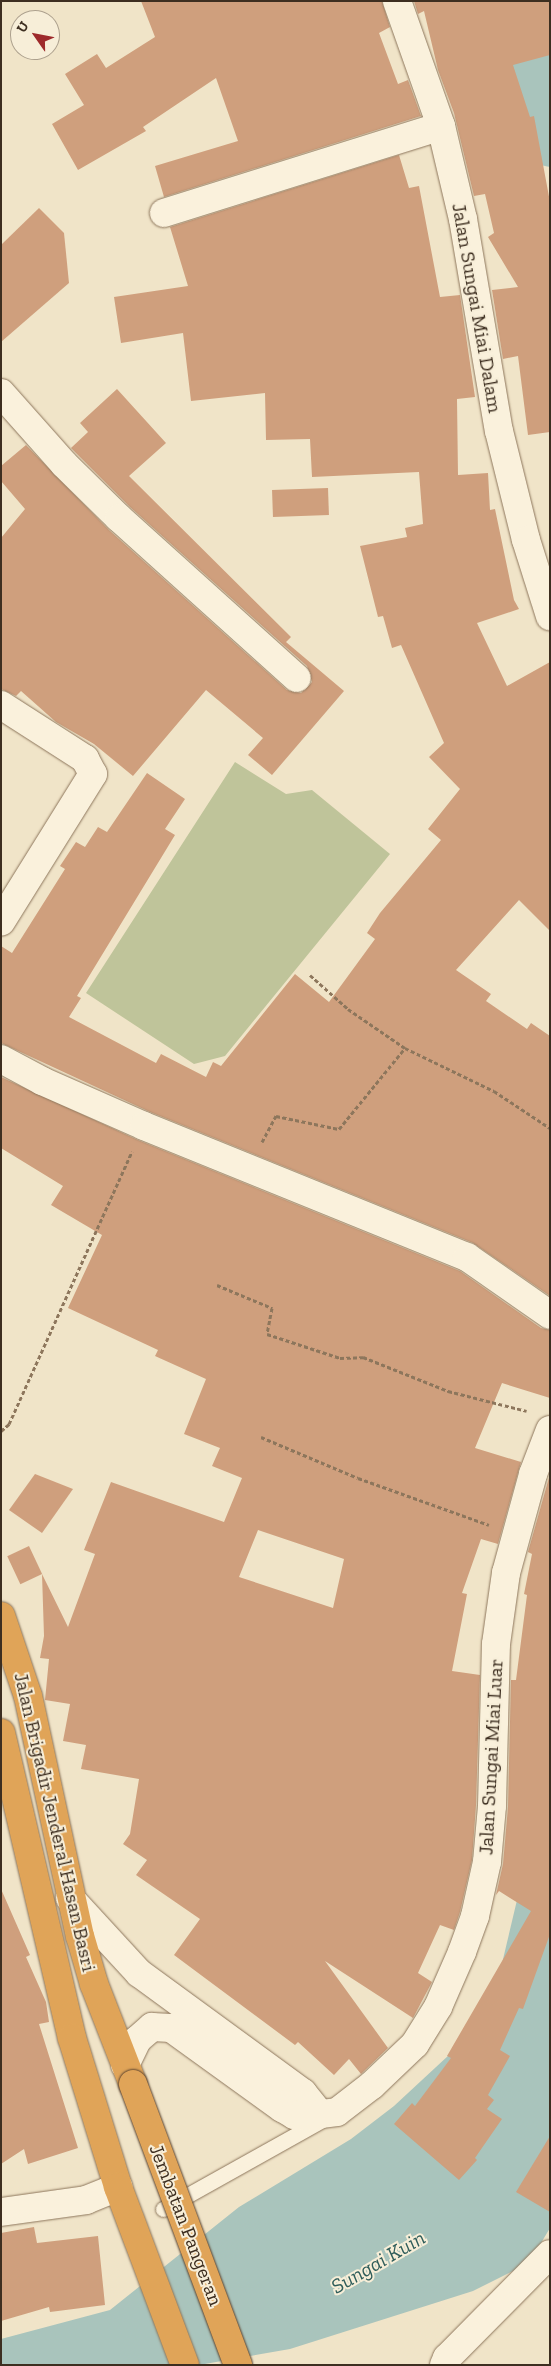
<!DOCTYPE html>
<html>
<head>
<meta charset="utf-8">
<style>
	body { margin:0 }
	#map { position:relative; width:551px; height:2366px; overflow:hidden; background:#f0e4c8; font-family:"Zilla Slab",serif }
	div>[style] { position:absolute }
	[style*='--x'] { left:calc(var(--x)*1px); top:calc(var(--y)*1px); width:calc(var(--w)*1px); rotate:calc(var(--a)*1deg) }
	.cemetery>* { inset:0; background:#bfc49a }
	.water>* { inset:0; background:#a9c4bc }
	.river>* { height:55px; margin:-27.5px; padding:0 27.5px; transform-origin:27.5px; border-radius:27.5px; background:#a9c4bc }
	.building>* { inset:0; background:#cf9f7d; transform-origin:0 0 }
	.path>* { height:3px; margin-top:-1.5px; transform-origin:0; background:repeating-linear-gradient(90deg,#8d765c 0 4px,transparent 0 6.5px) }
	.roads { filter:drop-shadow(0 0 1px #8d765c) drop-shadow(0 0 1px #8d765c) }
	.lane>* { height:15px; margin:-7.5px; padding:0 7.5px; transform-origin:7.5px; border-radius:7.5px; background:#faf1dc }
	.street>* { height:28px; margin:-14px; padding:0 14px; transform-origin:14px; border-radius:14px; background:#faf1dc }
	.secondary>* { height:28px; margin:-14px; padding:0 14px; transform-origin:14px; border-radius:14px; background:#faf1dc }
	.highway>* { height:28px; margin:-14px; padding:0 14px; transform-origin:14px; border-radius:14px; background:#e0a458 }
	.bridges { filter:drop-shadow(0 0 1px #5b4430) drop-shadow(0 0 1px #5b4430) }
	.highway-bridge>* { height:28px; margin:-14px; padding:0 14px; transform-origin:14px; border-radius:14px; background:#e0a458 }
	span { translate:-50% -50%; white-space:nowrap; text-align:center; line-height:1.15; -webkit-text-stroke:4px #f7eed8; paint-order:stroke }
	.street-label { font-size:20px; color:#3d2e20 }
	.water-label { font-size:21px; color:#2f5d5a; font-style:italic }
	.frame { position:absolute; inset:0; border:2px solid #3d2e20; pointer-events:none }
	.north { position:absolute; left:10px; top:10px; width:50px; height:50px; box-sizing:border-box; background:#f7eed8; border:1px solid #ada18e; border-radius:50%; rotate:303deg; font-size:14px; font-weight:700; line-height:20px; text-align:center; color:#3d2e20 }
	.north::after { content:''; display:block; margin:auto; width:18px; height:22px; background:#9e2a2b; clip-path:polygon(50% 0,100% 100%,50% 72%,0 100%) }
</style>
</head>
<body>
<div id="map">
	<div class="cemetery">
		<div style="clip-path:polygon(235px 762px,286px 794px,312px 790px,390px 854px,225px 1056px,194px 1064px,86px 993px)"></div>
	</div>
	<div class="water">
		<div style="clip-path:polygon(550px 1698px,550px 2228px,529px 2263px,473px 2291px,290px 2349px,199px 2365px,1px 2365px,1px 2339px,110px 2310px,239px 2207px,351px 2139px,394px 2106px,463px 2042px,495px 1993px,522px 1879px)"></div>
	</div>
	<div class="river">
		<div style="--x:501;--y:1;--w:83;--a:67.4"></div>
		<div style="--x:533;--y:78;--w:63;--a:74.4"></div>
	</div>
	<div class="building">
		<div style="clip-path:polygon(141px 1px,382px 1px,390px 27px,379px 33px,398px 84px,408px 80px,421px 116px,164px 197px,155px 166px,238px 141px,216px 78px,143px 127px,146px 131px,78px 170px,52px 124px,84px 105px,65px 74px,97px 54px,106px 68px,155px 37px)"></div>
		<div style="clip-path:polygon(414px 1px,550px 1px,550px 55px,513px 65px,530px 117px,534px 116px,550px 202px,550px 432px,528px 435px,518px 356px,503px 359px,492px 290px,518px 287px,488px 237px,494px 233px,485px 194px,474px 196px,454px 113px,438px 70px,424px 11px,418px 14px)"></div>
		<div style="clip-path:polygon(399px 155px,409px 188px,419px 186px,440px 297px,460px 295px,475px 397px,457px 399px,458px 475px,488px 473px,490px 510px,495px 509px,514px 600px,519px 609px,477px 623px,507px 686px,550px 662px,550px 931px,519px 900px,456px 970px,491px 994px,486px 1001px,527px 1029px,531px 1023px,550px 1036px,550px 1296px,473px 1243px,150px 1112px,1px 1043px,1px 946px,12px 953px,65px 869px,60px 866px,76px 842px,85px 847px,98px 827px,107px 832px,147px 773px,185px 799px,165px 829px,175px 835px,77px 996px,81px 998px,69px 1017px,156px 1063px,161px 1054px,206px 1077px,213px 1062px,221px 1066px,295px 974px,329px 1002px,375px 939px,367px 933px,380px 913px,441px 840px,428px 829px,460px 789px,429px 757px,444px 743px,401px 645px,392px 648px,383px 616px,378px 617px,360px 546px,407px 537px,405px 528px,423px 524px,419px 472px,312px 477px,310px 439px,266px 440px,265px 393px,191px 401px,183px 333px,121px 343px,114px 297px,188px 286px,170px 227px)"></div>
		<div style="clip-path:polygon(39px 208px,64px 233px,69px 283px,1px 342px,1px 245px)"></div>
		<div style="clip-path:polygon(117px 389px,166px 443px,129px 476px,291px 637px,286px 642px,344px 691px,272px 775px,248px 755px,263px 738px,206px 690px,133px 776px,94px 744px,56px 722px,21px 691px,16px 696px,1px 689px,1px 538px,25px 509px,1px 481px,1px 466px,26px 445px,109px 530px,287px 690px,301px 693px,312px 682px,307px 666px,130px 507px,71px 448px,88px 432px,80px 423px)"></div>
		<div style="left:328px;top:488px;width:27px;height:56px;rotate:88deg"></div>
		<div style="clip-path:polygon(evenodd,1px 1077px,138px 1140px,460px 1271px,541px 1328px,550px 1330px,550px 1398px,502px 1383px,475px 1448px,521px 1462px,498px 1544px,481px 1539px,462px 1593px,467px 1594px,452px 1671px,480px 1675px,476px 1805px,472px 1860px,460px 1912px,454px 1930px,440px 1925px,418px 1973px,432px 1982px,413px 2018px,325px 1961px,388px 2048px,361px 2074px,349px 2059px,334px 2075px,298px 2042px,295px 2045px,174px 1955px,200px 1919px,136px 1875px,147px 1860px,123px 1844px,130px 1834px,139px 1779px,81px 1769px,86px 1745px,63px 1741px,70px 1704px,45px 1700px,49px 1659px,40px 1658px,44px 1636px,42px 1574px,68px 1627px,95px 1554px,84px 1550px,111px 1482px,224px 1522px,242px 1478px,212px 1466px,220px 1448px,184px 1434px,206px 1379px,155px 1356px,158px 1350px,68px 1308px,102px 1235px,51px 1205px,63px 1186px,1px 1148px,1px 1077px,258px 1530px,344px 1559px,333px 1608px,239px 1577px,258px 1530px)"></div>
		<div style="clip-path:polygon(35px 1474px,73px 1489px,42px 1533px,9px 1510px)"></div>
		<div style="clip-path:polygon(550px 1474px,550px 1934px,523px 2009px,519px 2008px,500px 2050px,510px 2056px,488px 2095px,494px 2100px,487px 2109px,502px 2119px,475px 2158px,477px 2160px,459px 2180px,394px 2124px,412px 2103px,415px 2106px,451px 2058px,447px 2056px,531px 1911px,499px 1891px,496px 1895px,503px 1864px,508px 1807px,511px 1680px,516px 1680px,527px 1595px,524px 1594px,532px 1554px,528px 1552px)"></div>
		<div style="left:29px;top:1546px;width:31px;height:24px;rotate:65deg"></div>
		<div style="clip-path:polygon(1px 1889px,30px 1955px,26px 1957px,46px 2002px,49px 2022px,39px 2024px,78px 2148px,28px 2164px,24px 2149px,1px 2164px)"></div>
		<div style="clip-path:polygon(550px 2136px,550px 2212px,516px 2192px)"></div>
		<div style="clip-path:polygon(34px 2227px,37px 2243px,98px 2236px,105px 2305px,50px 2312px,49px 2307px,1px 2321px,1px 2233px)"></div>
	</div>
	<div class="path">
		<div style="--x:310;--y:975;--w:51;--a:41.8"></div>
		<div style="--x:348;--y:1009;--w:69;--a:34.4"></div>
		<div style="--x:405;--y:1048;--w:99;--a:25.8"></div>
		<div style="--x:494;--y:1091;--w:67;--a:33.5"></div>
		<div style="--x:262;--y:1142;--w:30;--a:-62"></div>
		<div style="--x:276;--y:1116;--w:64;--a:11.7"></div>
		<div style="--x:339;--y:1129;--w:104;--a:-50.8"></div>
		<div style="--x:217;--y:1285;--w:60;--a:22.7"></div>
		<div style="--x:272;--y:1308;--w:26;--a:101"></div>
		<div style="--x:267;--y:1334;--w:77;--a:18.2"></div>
		<div style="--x:340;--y:1358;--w:23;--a:-2"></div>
		<div style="--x:363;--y:1357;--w:92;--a:21.8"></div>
		<div style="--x:448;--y:1391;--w:81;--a:14.2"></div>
		<div style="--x:1;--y:1431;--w:11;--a:-41"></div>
		<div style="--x:9;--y:1424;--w:299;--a:-65.7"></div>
		<div style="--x:261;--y:1437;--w:105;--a:22.9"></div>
		<div style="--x:358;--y:1478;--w:139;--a:19.7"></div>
	</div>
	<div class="roads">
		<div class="lane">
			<div style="--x:163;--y:2209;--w:182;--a:-29.2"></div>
		</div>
		<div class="street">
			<div style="--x:164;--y:213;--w:290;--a:-17.4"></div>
			<div style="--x:1;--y:393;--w:95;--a:48.4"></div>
			<div style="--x:64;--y:464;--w:77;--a:44.5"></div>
			<div style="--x:119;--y:518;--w:239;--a:42"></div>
			<div style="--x:1;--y:705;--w:100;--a:32.7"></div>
			<div style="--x:85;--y:759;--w:17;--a:62"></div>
			<div style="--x:93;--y:774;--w:174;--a:121.9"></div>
			<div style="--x:1;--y:1059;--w:47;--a:28.2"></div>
			<div style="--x:42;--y:1081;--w:111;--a:23.8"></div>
			<div style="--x:144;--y:1126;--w:349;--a:22.1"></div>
			<div style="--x:467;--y:1257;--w:101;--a:34.9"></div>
		</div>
		<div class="secondary">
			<div style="--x:397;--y:1;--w:133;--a:70.6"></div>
			<div style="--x:441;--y:126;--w:96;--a:76.7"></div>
			<div style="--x:463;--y:219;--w:215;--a:80.4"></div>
			<div style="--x:499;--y:431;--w:112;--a:76.1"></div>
			<div style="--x:526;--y:540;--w:80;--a:72.5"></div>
			<div style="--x:70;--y:1898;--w:102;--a:47.4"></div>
			<div style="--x:139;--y:1973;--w:203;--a:36.2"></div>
			<div style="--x:303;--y:2093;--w:26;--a:51"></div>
			<div style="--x:125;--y:2065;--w:28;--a:-64"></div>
			<div style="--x:137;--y:2040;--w:20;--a:-41"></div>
			<div style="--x:152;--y:2027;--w:19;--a:3"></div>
			<div style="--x:171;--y:2028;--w:137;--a:35.8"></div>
			<div style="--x:282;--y:2108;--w:14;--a:30"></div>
			<div style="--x:294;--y:2115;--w:11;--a:5"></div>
			<div style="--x:305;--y:2116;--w:32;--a:-7"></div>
			<div style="--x:337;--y:2112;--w:44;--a:-37.6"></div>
			<div style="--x:372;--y:2085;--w:59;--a:-43.6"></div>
			<div style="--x:415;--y:2044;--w:44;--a:-58.1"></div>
			<div style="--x:438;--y:2007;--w:60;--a:-66.4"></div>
			<div style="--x:462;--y:1952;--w:38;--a:-70"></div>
			<div style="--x:475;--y:1916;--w:55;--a:-77.5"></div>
			<div style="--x:487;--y:1862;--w:56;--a:-84.9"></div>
			<div style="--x:492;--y:1806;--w:162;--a:-88.6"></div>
			<div style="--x:496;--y:1644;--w:72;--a:-82"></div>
			<div style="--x:506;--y:1573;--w:103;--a:-74.7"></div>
			<div style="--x:533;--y:1474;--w:47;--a:-68.9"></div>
			<div style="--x:1;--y:2212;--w:86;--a:-8"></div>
			<div style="--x:86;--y:2200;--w:35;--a:-22"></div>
			<div style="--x:444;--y:2365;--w:8;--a:-67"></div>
			<div style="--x:447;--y:2358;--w:146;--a:-45.3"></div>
		</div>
		<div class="highway">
			<div style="--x:1;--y:1616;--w:84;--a:71.4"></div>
			<div style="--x:28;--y:1696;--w:246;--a:77.8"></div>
			<div style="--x:80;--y:1936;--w:50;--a:73.7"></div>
			<div style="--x:94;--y:1984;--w:107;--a:68.7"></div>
			<div style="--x:1;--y:1733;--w:313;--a:76.9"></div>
			<div style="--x:72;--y:2038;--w:156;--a:72.8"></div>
			<div style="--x:118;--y:2187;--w:190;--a:69.4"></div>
		</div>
	</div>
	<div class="bridges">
		<div class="highway-bridge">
			<div style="--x:133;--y:2084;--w:300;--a:69.5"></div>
		</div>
	</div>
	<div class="street-label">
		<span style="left:477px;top:308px;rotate:80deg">Jalan Sungai Miai Dalam</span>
		<span style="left:491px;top:1757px;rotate:-87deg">Jalan Sungai Miai Luar</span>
		<span style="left:55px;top:1822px;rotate:77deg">Jalan Brigadir Jenderal Hasan Basri</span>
		<span style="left:186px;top:2225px;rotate:69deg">Jembatan Pangeran</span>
	</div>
	<div class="water-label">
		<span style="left:378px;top:2262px;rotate:-30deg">Sungai Kuin</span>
	</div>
	<div class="frame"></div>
	<div class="north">U</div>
</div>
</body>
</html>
